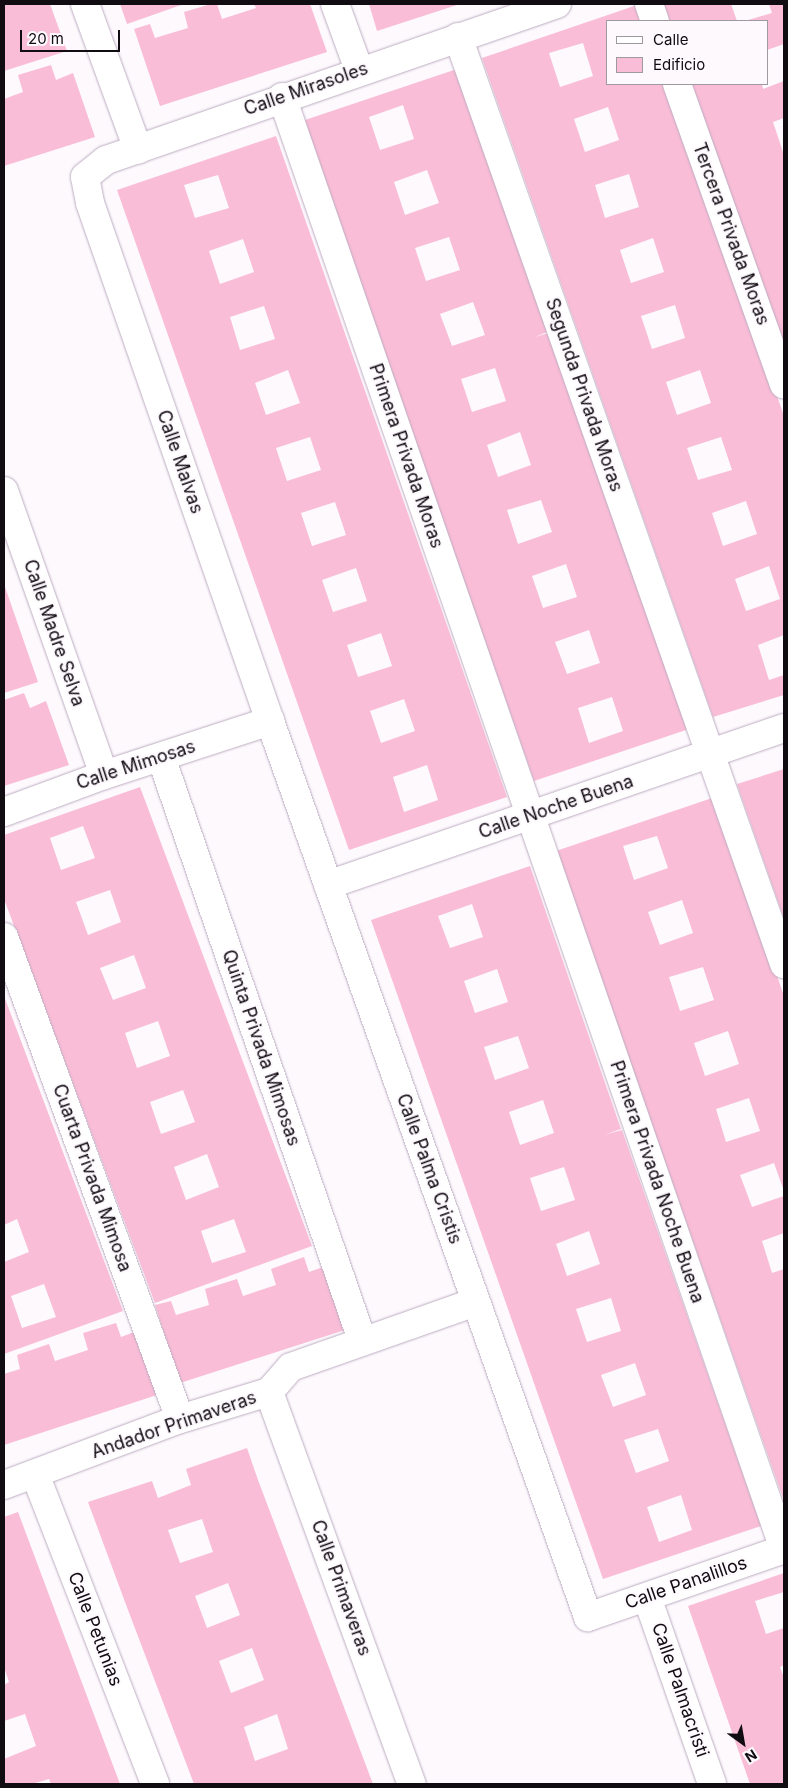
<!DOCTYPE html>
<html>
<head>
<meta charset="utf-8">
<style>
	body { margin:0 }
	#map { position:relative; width:788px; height:1788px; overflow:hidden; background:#fdf9fd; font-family:Inter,sans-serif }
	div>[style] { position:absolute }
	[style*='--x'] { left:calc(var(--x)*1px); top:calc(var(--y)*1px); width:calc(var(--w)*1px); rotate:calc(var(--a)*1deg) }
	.building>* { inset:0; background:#fabdd7 }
	.roads { filter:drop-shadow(0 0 1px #bdacc1) drop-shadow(0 0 1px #bdacc1) }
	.street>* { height:28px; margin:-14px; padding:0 14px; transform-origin:14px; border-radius:14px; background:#fff }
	span { translate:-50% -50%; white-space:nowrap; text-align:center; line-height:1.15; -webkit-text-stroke:4px #fdf9fd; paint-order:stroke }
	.street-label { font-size:18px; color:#110b12 }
	.frame { position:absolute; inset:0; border:5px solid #110b12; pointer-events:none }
	.legend { position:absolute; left:606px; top:20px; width:162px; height:65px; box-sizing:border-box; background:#fdf9fd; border:1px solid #9f9a9f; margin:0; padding:6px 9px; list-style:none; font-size:15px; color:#110b12 }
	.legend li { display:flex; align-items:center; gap:10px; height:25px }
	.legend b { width:25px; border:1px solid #9f9a9f }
	.north { position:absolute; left:718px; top:1718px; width:50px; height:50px; -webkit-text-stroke:4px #fdf9fd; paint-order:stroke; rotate:148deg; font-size:14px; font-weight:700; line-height:20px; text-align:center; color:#110b12 }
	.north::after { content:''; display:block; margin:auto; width:18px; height:22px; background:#110b12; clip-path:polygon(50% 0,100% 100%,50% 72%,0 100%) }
	.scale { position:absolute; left:20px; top:30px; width:100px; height:22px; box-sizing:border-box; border:2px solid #110b12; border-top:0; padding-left:6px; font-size:15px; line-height:18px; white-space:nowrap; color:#110b12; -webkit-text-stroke:4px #fdf9fd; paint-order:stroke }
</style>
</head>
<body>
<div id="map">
	<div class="building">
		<div style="clip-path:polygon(4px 4px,50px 4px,67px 51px,4px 71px)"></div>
		<div style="clip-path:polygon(120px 4px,184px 4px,127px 24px)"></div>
		<div style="clip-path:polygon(211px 4px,217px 4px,222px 19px,256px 8px,254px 4px,310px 4px,327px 52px,160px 106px,134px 29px,150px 24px,155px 38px,188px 28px,184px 12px)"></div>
		<div style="clip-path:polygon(369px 4px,460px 4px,377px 31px)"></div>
		<div style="clip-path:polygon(evenodd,640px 4px,646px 21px,607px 21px,607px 84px,668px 84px,784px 416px,784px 635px,758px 645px,769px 680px,784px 675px,784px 695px,713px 717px,482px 58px,640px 4px,583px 43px,593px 76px,560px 87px,549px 53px,583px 43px,640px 4px,608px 107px,619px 140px,585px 152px,574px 119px,608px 107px,640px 4px,629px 174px,639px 207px,605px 218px,595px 185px,629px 174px,640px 4px,653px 238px,664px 272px,631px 283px,620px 250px,653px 238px,640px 4px,675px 305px,685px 338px,652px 349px,641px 316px,675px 305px,640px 4px,700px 370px,711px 403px,677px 415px,666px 382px,700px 370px,640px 4px,721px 437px,732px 470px,698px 480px,687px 448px,721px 437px,640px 4px,746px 501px,757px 534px,723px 546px,712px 513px,746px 501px,640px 4px,769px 566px,780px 599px,746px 611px,735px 579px,769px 566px)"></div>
		<div style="clip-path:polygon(663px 4px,731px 4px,737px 21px,669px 21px)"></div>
		<div style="clip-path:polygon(769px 4px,784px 4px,784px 44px,767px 50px,767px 21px,745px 21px,772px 13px)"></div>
		<div style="clip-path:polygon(51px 65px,56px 80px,73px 73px,95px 137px,4px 166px,4px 99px,23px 92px,18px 75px)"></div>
		<div style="clip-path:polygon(evenodd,460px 68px,552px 330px,535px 337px,552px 332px,692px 728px,534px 781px,302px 121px,460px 68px,403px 105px,414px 139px,380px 150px,369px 117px,403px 105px,460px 68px,427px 170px,439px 203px,405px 215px,394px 182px,427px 170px,460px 68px,449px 237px,460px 270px,426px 281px,415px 248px,449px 237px,460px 68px,473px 302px,485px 335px,452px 346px,440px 314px,473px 302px,460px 68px,495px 368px,506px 401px,472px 412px,461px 379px,495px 368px,460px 68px,520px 432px,531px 465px,498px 477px,487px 445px,520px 432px,460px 68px,541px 500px,552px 532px,518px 544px,507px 510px,541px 500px,460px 68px,566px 564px,577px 597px,543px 608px,532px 576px,566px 564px,460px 68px,589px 630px,600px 663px,567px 674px,555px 642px,589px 630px,460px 68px,612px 697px,623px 731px,589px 743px,578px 708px,612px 697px)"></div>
		<div style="clip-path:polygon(784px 81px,784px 118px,773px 122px,784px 155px,784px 348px,691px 84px,762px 84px,763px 89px)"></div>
		<div style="clip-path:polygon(evenodd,276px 136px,507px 797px,349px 850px,117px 190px,276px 136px,218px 175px,229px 208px,195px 218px,184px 185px,218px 175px,276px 136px,243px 239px,254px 272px,220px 284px,209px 251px,243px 239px,276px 136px,264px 306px,275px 339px,240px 350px,230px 317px,264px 306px,276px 136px,288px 370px,300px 403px,266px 415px,255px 383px,288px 370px,276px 136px,310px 437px,321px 470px,287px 481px,276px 448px,310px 437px,276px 136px,335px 502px,346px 535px,312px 546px,301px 513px,335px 502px,276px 136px,356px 568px,367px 601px,333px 612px,322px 580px,356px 568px,276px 136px,381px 633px,392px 666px,358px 677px,347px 645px,381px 633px,276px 136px,404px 699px,415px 731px,381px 743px,370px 711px,404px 699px,276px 136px,427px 765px,438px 800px,404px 812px,393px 777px,427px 765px)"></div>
		<div style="clip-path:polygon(4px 584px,38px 682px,4px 693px)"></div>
		<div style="clip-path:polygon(24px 693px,30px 708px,46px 701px,69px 765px,4px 786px,4px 700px)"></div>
		<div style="clip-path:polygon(784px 769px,784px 919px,737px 784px)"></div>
		<div style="clip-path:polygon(evenodd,140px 787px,312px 1246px,155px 1303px,4px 899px,4px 835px,140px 787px,83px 826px,95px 858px,61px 870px,50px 838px,83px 826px,140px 787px,110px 890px,121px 922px,88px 935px,76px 902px,110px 890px,140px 787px,134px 955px,146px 988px,113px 1000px,100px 968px,134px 955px,140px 787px,158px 1021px,170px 1056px,137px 1068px,125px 1033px,158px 1021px,140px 787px,183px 1090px,195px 1122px,161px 1134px,150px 1102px,183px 1090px,140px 787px,207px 1154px,219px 1187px,186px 1200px,174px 1167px,207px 1154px,140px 787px,234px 1219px,246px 1252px,212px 1263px,201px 1231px,234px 1219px)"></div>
		<div style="clip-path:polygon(evenodd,715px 797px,784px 996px,784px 1191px,774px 1163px,740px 1175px,752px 1207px,784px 1196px,784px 1233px,762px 1241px,772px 1273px,784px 1269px,784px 1501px,556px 851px,715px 797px,657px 836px,668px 868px,634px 880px,623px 846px,657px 836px,715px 797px,682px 900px,693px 933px,660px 945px,648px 912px,682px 900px,715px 797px,703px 967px,714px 1000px,680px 1011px,669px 977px,703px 967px,715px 797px,728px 1031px,739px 1064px,705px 1076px,694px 1043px,728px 1031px,715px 797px,749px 1098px,760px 1131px,726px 1142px,716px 1109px,749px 1098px)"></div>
		<div style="clip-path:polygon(evenodd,530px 866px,621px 1129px,604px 1135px,622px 1130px,761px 1526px,603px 1579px,371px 920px,530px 866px,472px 904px,483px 937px,450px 948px,438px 916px,472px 904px,530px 866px,497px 969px,508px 1002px,475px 1013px,464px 981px,497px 969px,530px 866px,518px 1036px,529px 1068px,495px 1080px,484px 1047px,518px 1036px,530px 866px,543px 1100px,554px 1133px,520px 1145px,509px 1112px,543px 1100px,530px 866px,564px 1167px,575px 1200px,541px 1211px,530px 1178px,564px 1167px,530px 866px,589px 1231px,600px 1264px,567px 1276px,556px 1244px,589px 1231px,530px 866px,611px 1298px,621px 1331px,587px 1342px,576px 1309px,611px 1298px,530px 866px,635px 1363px,646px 1395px,613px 1407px,601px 1375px,635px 1363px,530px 866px,658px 1429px,669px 1461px,636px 1473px,624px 1440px,658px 1429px,530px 866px,681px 1495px,692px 1530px,659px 1542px,647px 1507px,681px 1495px)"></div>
		<div style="clip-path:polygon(evenodd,4px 996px,123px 1311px,4px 1354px,4px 1262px,29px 1252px,17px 1219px,4px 1225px,4px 996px,44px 1284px,56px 1317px,22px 1328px,11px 1296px,44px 1284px)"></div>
		<div style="clip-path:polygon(304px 1257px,309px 1272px,326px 1266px,348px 1329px,180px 1383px,155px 1305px,171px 1301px,176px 1315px,209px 1305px,205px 1289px,237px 1279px,243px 1296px,276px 1285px,271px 1269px)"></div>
		<div style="clip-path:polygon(116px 1323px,121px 1337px,137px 1331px,160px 1394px,4px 1445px,4px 1374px,20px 1369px,17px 1355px,49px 1344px,55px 1361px,88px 1350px,83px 1333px)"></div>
		<div style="clip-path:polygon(evenodd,247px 1448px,258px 1480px,373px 1784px,194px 1784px,125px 1602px,88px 1502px,152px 1481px,158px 1498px,191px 1485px,186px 1469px,247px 1448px,202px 1519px,213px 1552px,180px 1563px,168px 1530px,202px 1519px,247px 1448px,228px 1583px,240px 1615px,207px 1628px,195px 1596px,228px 1583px,247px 1448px,252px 1648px,264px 1680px,231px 1693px,219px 1661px,252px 1648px,247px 1448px,277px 1714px,288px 1749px,255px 1761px,244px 1727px,277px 1714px)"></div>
		<div style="clip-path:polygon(18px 1512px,55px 1611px,120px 1784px,51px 1784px,49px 1779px,32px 1784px,4px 1784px,4px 1759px,36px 1746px,25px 1714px,4px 1721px,4px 1685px,9px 1682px,4px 1667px,4px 1517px)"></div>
		<div style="clip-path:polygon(784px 1573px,784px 1592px,755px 1601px,766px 1634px,784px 1628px,784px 1665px,780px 1667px,784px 1678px,784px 1784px,750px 1784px,688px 1606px)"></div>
	</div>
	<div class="roads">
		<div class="street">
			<div style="--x:85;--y:4;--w:155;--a:70"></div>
			<div style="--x:335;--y:4;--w:70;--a:70"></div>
			<div style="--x:557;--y:4;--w:477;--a:160.9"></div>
			<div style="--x:106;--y:160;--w:27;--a:141"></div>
			<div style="--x:85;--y:177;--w:26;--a:79"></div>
			<div style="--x:90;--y:203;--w:548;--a:70.84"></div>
			<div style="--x:270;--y:721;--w:951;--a:70.46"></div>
			<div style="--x:588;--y:1617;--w:207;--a:-19.1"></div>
			<div style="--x:649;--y:4;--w:18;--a:71"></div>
			<div style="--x:458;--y:37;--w:983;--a:70.62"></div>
			<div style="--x:677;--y:84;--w:319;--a:70.4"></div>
			<div style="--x:282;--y:97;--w:1536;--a:70.93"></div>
			<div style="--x:4;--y:491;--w:301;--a:70.6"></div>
			<div style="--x:161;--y:757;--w:617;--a:70.98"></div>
			<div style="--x:4;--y:812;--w:107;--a:-20.3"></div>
			<div style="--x:104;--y:775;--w:175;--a:-18"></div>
			<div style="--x:328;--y:885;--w:482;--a:-19"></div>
			<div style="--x:4;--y:937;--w:513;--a:69.94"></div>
			<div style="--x:269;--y:1392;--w:417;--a:70"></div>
			<div style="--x:35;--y:1474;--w:332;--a:68.8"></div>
			<div style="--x:4;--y:1485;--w:188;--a:-20.6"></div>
			<div style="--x:180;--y:1419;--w:93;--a:-16.9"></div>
			<div style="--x:269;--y:1392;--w:33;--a:-49"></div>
			<div style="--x:291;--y:1367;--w:196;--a:-19.4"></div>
			<div style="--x:647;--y:1597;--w:198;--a:70.8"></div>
		</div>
	</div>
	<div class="street-label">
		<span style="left:306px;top:89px;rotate:-19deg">Calle Mirasoles</span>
		<span style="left:731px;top:234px;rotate:70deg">Tercera Privada Moras</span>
		<span style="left:584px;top:395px;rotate:71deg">Segunda Privada Moras</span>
		<span style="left:406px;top:456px;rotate:71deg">Primera Privada Moras</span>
		<span style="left:180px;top:462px;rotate:71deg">Calle Malvas</span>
		<span style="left:54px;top:633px;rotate:71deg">Calle Madre Selva</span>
		<span style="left:136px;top:765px;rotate:-18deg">Calle Mimosas</span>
		<span style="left:556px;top:807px;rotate:-19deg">Calle Noche Buena</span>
		<span style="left:261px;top:1048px;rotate:71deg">Quinta Privada Mimosas</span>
		<span style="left:429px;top:1169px;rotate:70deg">Calle Palma Cristis</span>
		<span style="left:92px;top:1178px;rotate:70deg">Cuarta Privada Mimosa</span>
		<span style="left:657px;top:1182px;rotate:71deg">Primera Privada Noche Buena</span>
		<span style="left:174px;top:1425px;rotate:-19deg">Andador Primaveras</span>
		<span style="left:686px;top:1583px;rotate:-19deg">Calle Panalillos</span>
		<span style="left:341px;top:1588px;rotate:70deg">Calle Primaveras</span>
		<span style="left:95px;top:1629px;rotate:69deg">Calle Petunias</span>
		<span style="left:680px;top:1690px;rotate:71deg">Calle Palmacristi</span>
	</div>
	<div class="frame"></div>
	<ul class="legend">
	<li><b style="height:6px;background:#fff"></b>Calle</li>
	<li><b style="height:14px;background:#fabdd7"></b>Edificio</li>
	</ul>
	<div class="north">N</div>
	<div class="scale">20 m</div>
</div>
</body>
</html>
